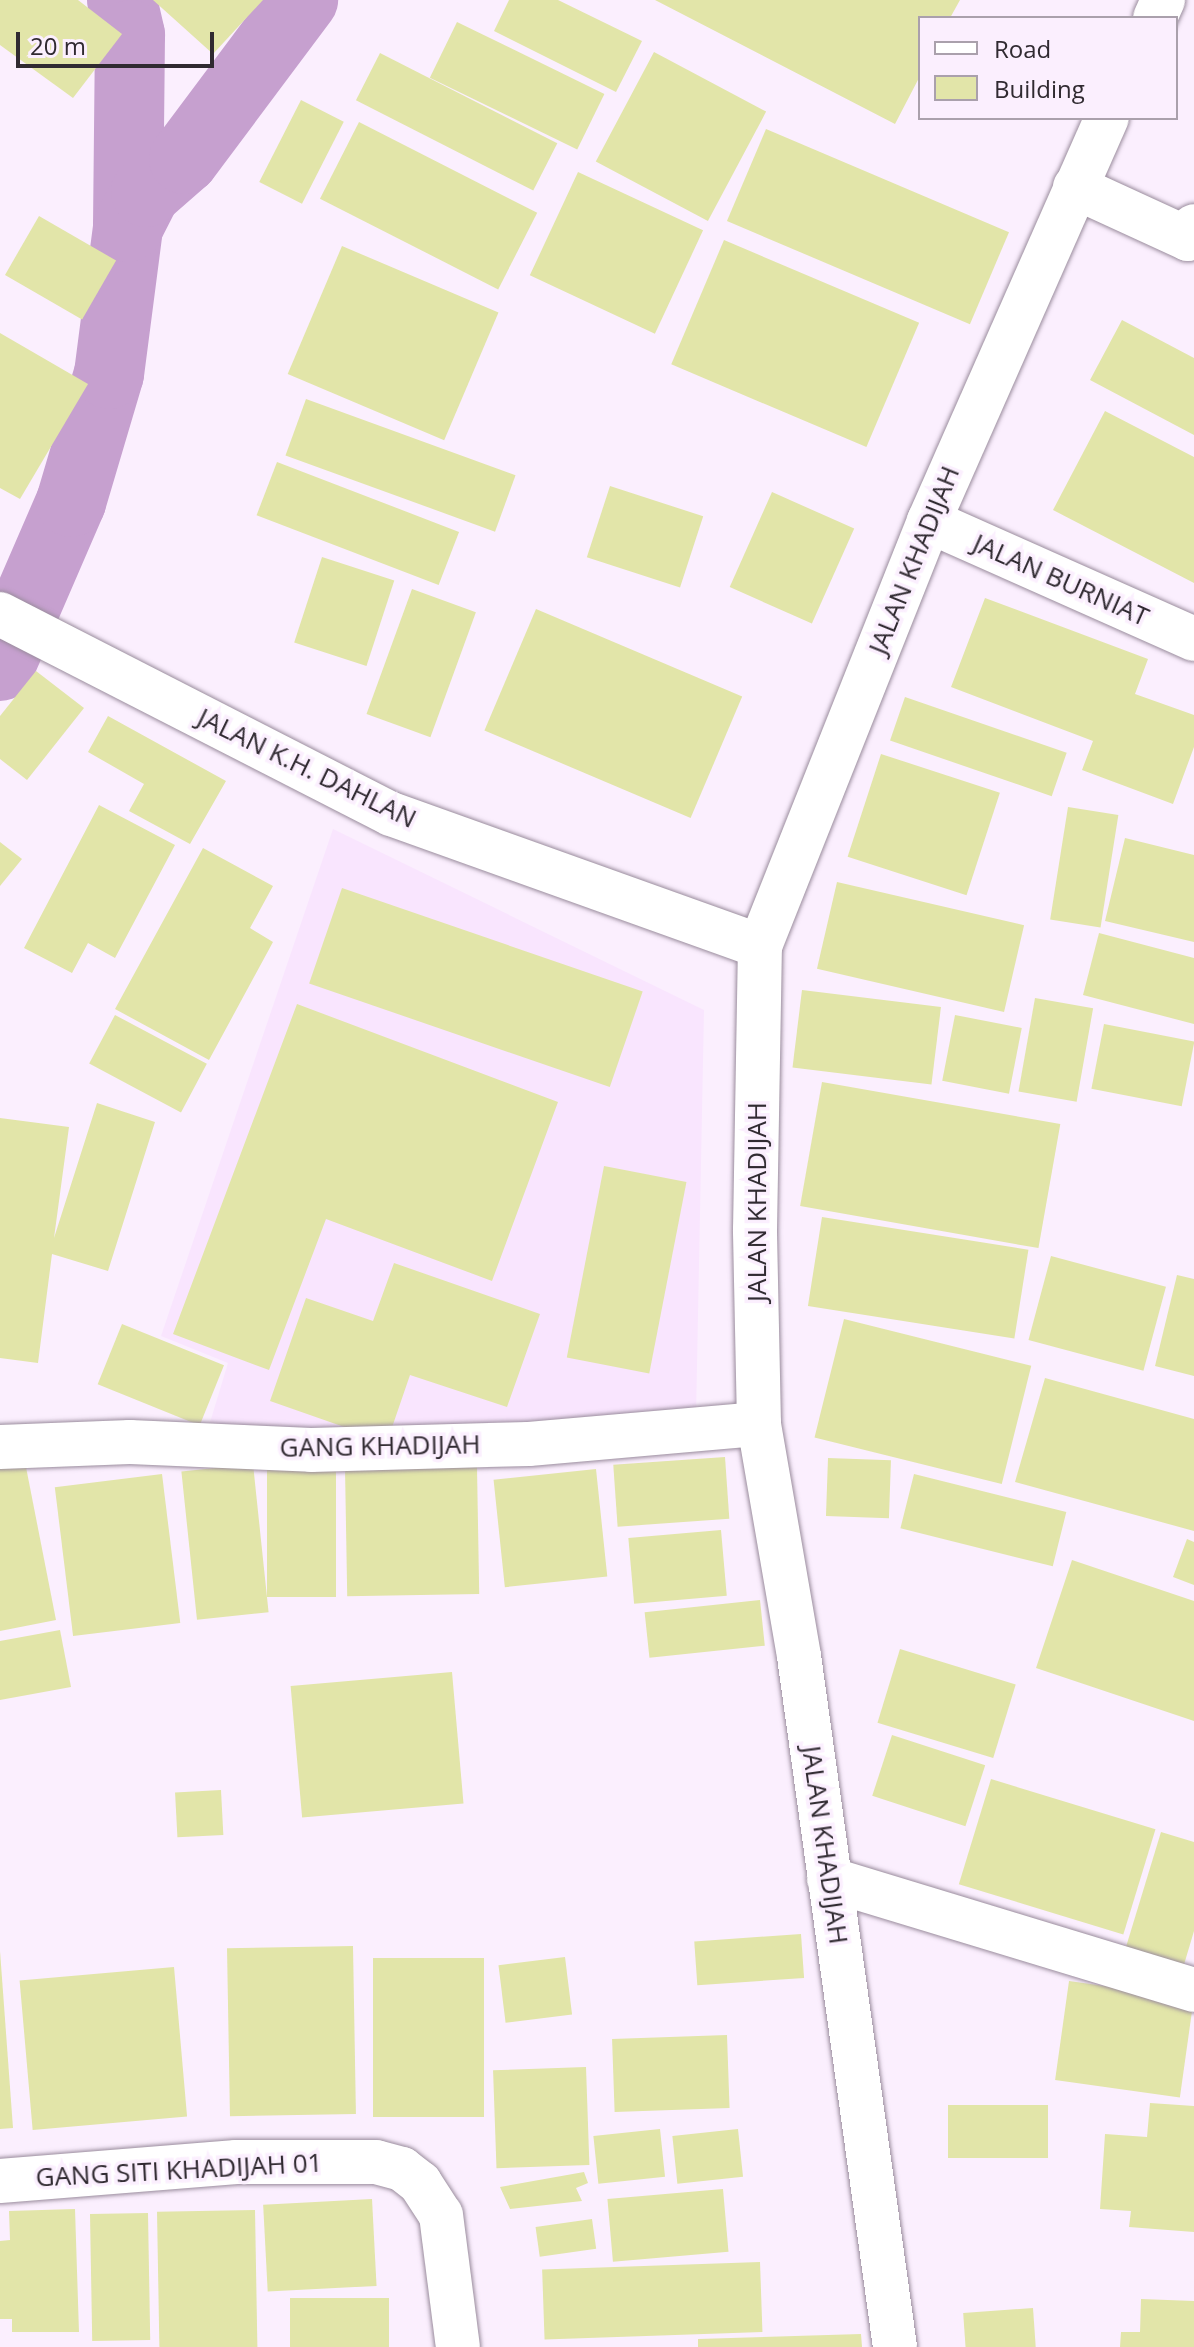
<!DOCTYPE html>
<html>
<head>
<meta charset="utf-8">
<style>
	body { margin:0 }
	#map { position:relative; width:1194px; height:2347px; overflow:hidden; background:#fbeffe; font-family:"Open Sans",sans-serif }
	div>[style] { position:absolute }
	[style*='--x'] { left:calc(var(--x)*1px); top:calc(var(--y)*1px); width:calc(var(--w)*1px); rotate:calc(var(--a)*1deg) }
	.built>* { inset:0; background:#f9e5fe }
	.canal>* { height:70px; margin:-35px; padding:0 35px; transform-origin:35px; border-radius:35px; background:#c6a0cf }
	.building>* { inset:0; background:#e2e5a9; transform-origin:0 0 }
	.roads { filter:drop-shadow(0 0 2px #9a8c9d) drop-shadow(0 0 2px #9a8c9d) }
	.minor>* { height:44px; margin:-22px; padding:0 22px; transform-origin:22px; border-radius:22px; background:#fff }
	.tertiary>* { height:44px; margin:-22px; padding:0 22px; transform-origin:22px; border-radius:22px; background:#fff }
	span { translate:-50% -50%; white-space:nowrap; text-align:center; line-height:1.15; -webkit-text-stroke:7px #fbeffe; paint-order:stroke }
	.street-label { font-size:26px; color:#302a31 }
	.legend { position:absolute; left:918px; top:16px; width:260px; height:104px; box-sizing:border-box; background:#fbeffe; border:2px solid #aaa0ac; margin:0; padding:10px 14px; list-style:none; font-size:24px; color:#302a31 }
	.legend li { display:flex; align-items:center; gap:16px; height:40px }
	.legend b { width:40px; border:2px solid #aaa0ac }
	.scale { position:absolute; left:16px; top:32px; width:198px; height:36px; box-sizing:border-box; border:4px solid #302a31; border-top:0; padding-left:10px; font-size:24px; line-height:28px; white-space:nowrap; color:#302a31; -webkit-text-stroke:6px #fbeffe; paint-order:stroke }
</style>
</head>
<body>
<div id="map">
	<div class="built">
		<div style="clip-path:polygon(333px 829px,704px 1010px,696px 1417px,396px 1445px,208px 1429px,228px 1363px,161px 1336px)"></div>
	</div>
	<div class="canal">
		<div style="--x:122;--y:0;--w:36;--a:77"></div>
		<div style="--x:130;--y:35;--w:192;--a:90.6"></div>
		<div style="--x:0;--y:666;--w:179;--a:-66.6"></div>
		<div style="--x:71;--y:502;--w:134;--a:-73.5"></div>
		<div style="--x:109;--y:374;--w:148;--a:-82.6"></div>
		<div style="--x:128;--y:227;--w:39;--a:-63"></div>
		<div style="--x:146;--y:192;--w:50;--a:-41"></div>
		<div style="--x:184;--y:159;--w:199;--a:-53.2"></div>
	</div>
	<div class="building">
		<div style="clip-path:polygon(0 0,78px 0,122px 34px,73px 98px,0 45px)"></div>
		<div style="clip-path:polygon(153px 0,263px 0,213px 54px)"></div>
		<div style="clip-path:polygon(509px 0,558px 0,642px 41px,616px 92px,494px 31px)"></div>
		<div style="clip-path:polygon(655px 0,960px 0,950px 18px,920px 18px,920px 76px,895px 124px)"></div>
		<div style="left:457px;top:22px;width:164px;height:62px;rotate:26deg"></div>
		<div style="left:654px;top:52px;width:127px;height:124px;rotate:28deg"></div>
		<div style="left:380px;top:53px;width:199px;height:53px;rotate:27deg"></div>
		<div style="left:301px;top:100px;width:48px;height:92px;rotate:27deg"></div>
		<div style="left:359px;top:122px;width:200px;height:86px;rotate:27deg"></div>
		<div style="left:766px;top:129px;width:264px;height:100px;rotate:23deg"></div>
		<div style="left:578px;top:172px;width:138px;height:114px;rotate:25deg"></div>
		<div style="left:39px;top:216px;width:89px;height:68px;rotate:30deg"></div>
		<div style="left:724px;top:240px;width:212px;height:135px;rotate:23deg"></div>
		<div style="left:342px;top:246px;width:170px;height:139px;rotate:23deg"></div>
		<div style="clip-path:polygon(1122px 320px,1194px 358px,1194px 435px,1090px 380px)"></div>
		<div style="clip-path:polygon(0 333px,88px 384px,20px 499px,0 488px)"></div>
		<div style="left:306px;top:399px;width:223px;height:60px;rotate:20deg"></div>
		<div style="clip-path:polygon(1105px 411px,1194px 457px,1194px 583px,1053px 510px)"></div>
		<div style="left:277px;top:462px;width:195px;height:57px;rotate:21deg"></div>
		<div style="left:610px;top:486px;width:98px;height:75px;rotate:18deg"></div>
		<div style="left:772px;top:492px;width:90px;height:104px;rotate:24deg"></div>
		<div style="left:322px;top:557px;width:76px;height:90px;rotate:18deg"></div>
		<div style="left:412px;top:589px;width:68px;height:133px;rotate:20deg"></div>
		<div style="clip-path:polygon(985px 598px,1148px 659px,1135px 694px,1194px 715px,1194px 747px,1173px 804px,1082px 770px,1093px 741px,951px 687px)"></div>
		<div style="left:536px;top:609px;width:224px;height:132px;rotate:23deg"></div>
		<div style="clip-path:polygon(36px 671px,84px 708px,27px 780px,0 759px,0 716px)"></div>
		<div style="left:905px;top:697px;width:171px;height:46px;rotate:19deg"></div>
		<div style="clip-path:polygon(108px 716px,226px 781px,190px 844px,129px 811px,144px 784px,88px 752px)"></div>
		<div style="left:881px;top:754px;width:125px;height:108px;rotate:18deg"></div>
		<div style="clip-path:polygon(99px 805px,175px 845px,115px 958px,88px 943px,72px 973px,24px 948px)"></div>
		<div style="left:1068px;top:807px;width:51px;height:114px;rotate:9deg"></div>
		<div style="clip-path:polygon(1125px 838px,1194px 855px,1194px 942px,1105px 921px)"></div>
		<div style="clip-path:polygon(0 842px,22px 859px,0 886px)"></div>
		<div style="clip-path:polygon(203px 848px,273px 886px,250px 928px,273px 942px,209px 1060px,115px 1009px)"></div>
		<div style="left:837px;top:882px;width:192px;height:89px;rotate:13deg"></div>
		<div style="left:342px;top:888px;width:318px;height:101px;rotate:19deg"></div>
		<div style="clip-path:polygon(1099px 933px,1194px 958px,1194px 1024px,1083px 995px)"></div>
		<div style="left:802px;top:990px;width:140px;height:78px;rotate:7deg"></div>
		<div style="left:1035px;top:998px;width:59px;height:95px;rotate:10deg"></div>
		<div style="clip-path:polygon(297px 1004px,558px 1102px,492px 1281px,326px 1219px,269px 1370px,173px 1334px)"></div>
		<div style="left:115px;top:1015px;width:104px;height:55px;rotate:28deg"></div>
		<div style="left:955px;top:1015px;width:68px;height:67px;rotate:11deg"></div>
		<div style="left:1104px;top:1024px;width:92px;height:66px;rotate:11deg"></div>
		<div style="left:822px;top:1082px;width:242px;height:126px;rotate:10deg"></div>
		<div style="clip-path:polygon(97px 1103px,155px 1122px,108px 1271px,52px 1254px,38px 1363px,0 1358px,0 1118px,69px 1127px,54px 1238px)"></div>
		<div style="left:604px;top:1166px;width:84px;height:195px;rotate:11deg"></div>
		<div style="left:822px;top:1217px;width:209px;height:90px;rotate:9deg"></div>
		<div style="left:1051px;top:1256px;width:119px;height:87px;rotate:15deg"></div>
		<div style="clip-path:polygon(394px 1263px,540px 1314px,507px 1407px,410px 1375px,387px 1442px,270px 1401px,306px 1298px,373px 1321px)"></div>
		<div style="clip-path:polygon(1177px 1275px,1194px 1279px,1194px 1376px,1155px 1366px)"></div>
		<div style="left:844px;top:1319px;width:193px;height:122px;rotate:14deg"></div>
		<div style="left:122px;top:1324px;width:110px;height:65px;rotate:22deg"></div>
		<div style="clip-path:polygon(1045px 1378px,1194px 1419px,1194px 1531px,1015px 1482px)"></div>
		<div style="left:725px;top:1457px;width:62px;height:112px;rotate:86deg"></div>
		<div style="left:828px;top:1458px;width:63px;height:58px;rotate:2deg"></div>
		<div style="clip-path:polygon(25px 1462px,56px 1620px,0 1631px,0 1467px)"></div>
		<div style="left:253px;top:1464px;width:149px;height:72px;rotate:84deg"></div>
		<div style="left:477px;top:1467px;width:127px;height:132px;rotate:89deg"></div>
		<div style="left:267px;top:1469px;width:69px;height:128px"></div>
		<div style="left:596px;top:1469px;width:108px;height:103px;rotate:84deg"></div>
		<div style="left:162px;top:1474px;width:150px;height:108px;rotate:83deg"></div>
		<div style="left:914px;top:1474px;width:157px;height:56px;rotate:14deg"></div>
		<div style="left:721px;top:1530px;width:66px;height:93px;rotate:85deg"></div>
		<div style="clip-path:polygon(1187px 1539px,1194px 1542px,1194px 1585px,1173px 1577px)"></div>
		<div style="clip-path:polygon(1072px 1560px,1194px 1601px,1194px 1721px,1036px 1668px)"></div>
		<div style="left:760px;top:1600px;width:46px;height:116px;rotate:84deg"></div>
		<div style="clip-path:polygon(60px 1630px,71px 1687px,0 1700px,0 1641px)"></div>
		<div style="left:900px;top:1649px;width:121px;height:77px;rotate:17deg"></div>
		<div style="left:452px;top:1672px;width:132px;height:162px;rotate:85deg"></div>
		<div style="left:892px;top:1735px;width:98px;height:64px;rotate:18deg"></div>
		<div style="left:991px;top:1779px;width:172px;height:110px;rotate:17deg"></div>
		<div style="left:221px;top:1790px;width:45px;height:46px;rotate:87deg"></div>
		<div style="clip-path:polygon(1161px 1832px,1194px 1842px,1194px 1931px,1180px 1978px,1122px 1960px)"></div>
		<div style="left:801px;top:1934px;width:44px;height:107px;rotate:86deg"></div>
		<div style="left:353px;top:1946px;width:168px;height:126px;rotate:89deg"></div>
		<div style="clip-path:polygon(0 1951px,13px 2128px,0 2129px)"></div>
		<div style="left:565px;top:1957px;width:58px;height:67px;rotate:83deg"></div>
		<div style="left:484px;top:1958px;width:159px;height:111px;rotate:90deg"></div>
		<div style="left:174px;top:1967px;width:150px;height:155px;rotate:85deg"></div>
		<div style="left:1069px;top:1981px;width:126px;height:100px;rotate:8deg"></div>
		<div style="left:727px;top:2035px;width:73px;height:115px;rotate:88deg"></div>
		<div style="left:586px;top:2067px;width:98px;height:93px;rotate:88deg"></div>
		<div style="clip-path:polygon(1150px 2103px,1194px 2106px,1194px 2232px,1129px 2227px,1131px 2211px,1100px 2209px,1105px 2134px,1147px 2137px)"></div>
		<div style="left:948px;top:2105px;width:100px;height:53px"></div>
		<div style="left:660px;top:2129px;width:48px;height:67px;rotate:84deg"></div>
		<div style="left:738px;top:2129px;width:48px;height:66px;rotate:84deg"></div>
		<div style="clip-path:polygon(584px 2172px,588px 2183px,576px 2188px,582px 2201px,510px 2209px,500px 2187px)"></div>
		<div style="left:723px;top:2189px;width:63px;height:116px;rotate:85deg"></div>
		<div style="left:372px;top:2199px;width:87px;height:109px;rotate:87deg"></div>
		<div style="clip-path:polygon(75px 2209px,79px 2332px,12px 2332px,12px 2319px,0 2319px,0 2241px,10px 2240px,9px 2211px)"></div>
		<div style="left:255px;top:2210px;width:137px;height:98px;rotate:89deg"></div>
		<div style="left:148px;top:2213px;width:127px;height:58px;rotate:89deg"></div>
		<div style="left:592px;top:2219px;width:30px;height:57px;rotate:82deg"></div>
		<div style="left:760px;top:2262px;width:70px;height:218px;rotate:88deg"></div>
		<div style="left:290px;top:2298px;width:99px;height:49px"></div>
		<div style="clip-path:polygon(1141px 2299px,1194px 2301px,1194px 2347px,1120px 2347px,1121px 2332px,1140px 2332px)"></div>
		<div style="left:1033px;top:2308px;width:39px;height:70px;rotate:86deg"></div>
		<div style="clip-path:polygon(861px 2334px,862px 2347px,698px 2347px,698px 2339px)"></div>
	</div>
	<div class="roads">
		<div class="minor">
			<div style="--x:1075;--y:187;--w:124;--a:24.7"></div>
			<div style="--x:1188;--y:239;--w:14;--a:-65"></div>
			<div style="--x:929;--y:521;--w:290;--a:24"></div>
			<div style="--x:0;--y:1447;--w:130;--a:-2.2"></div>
			<div style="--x:130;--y:1442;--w:181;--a:2.5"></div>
			<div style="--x:311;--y:1450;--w:218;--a:-1.6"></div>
			<div style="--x:529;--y:1444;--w:231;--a:-5"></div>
			<div style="--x:829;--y:1879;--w:382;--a:16.9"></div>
			<div style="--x:0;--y:2181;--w:237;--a:-4.6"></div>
			<div style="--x:236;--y:2162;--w:140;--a:0"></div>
			<div style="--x:376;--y:2162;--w:27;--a:15"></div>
			<div style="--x:402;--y:2169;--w:23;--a:38"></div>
			<div style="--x:420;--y:2183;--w:38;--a:57"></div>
			<div style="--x:441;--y:2215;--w:133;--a:82.7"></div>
		</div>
		<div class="tertiary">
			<div style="--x:1155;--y:18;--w:20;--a:-66"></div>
			<div style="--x:0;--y:614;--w:439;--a:27.1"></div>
			<div style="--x:391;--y:814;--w:392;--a:19.7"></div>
			<div style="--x:895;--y:2347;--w:698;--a:-97.91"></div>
			<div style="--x:799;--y:1656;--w:235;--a:-99.8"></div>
			<div style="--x:759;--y:1424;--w:194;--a:-91.2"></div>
			<div style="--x:755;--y:1230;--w:284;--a:-89"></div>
			<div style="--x:760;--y:946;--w:457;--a:-68.3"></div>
			<div style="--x:929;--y:521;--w:441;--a:-66.2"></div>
		</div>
	</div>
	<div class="street-label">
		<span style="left:914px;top:560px;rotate:-68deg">JALAN KHADIJAH</span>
		<span style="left:1061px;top:580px;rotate:24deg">JALAN BURNIAT</span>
		<span style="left:307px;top:768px;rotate:26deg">JALAN K.H. DAHLAN</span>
		<span style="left:757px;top:1202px;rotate:-90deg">JALAN KHADIJAH</span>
		<span style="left:380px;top:1446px;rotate:-1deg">GANG KHADIJAH</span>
		<span style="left:825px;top:1845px;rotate:82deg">JALAN KHADIJAH</span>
		<span style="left:179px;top:2170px;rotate:-3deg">GANG SITI KHADIJAH 01</span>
	</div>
	<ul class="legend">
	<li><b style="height:10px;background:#fff"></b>Road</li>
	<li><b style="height:22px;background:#e2e5a9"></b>Building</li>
	</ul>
	<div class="scale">20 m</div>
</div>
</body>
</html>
